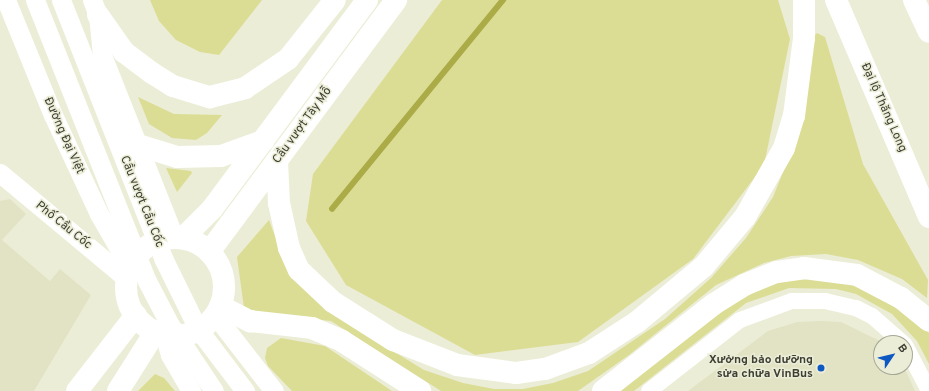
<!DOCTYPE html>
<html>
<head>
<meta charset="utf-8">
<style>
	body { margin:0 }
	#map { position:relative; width:929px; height:391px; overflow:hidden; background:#ecedd6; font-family:Overpass,sans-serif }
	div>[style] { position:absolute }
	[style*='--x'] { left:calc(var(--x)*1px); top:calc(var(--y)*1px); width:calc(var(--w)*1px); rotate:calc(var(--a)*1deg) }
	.built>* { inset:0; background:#e2e3c4 }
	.green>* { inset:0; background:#dbdd94 }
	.stream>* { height:5.5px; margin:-2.75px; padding:0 2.75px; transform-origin:2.75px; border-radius:2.75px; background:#abab47 }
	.minor>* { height:16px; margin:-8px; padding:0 8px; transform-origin:8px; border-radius:8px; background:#fff }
	.tertiary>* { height:19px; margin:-9.5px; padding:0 9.5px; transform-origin:9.5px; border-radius:9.5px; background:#fff }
	.primary>* { height:22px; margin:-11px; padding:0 11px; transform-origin:11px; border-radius:11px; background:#fff }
	.primary>.ring { margin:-11px; padding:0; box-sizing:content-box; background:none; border:22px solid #fff; border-radius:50% }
	.motorway>* { height:22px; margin:-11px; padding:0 11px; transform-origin:11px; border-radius:11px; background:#fff }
	.dots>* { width:11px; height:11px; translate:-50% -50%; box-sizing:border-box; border:2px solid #ecedd6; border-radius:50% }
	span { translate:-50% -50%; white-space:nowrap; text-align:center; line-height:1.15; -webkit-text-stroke:3px #ecedd6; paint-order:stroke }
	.street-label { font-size:12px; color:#3d3e34 }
	.poi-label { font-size:12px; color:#3d3e34; font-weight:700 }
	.right { translate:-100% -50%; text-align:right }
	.north { position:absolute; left:873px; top:335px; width:40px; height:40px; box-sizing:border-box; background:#ecedd6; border:1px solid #a6a795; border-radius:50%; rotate:55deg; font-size:11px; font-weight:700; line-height:16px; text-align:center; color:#3d3e34 }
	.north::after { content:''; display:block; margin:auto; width:14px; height:18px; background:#0e58c2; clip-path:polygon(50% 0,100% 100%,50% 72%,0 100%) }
</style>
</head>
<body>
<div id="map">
	<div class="built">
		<div style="clip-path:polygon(10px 199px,26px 214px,2px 240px,50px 281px,60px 269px,91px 295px,34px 391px,0 391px,0 201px)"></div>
		<div style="clip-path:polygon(820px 321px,841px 322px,878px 340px,883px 343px,881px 367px,904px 367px,915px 391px,688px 391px,768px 331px,797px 322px)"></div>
	</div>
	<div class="green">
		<div style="clip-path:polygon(150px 0,262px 0,219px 55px,200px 52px,176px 40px,159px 21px)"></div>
		<div style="clip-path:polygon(442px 0,778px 0,790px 39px,764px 165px,693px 259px,578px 342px,475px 355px,346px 285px,306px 221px,313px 174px)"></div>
		<div style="clip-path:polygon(817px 33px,825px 37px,863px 164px,928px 280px,927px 298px,902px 279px,858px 260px,826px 254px,791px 256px,764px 263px,716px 285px,629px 355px,578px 391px,441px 391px,331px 321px,252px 313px,244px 308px,237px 257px,269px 220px,287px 268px,344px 321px,424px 370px,463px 383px,494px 389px,523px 389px,553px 383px,588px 371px,665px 319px,711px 278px,746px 238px,773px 197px,791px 152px,813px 37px)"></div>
		<div style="clip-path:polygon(138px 97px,174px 114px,222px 115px,207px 133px,196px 140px,172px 138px,149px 124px)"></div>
		<div style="clip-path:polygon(166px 168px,191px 171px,192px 173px,177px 192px)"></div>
		<div style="clip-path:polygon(793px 276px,849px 281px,914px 317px,929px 333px,929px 364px,917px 341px,892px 314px,856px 294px,836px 289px,789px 288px,746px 303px,634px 391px,620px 391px,742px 294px)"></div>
		<div style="clip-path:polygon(281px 338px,325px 346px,392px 391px,292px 391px,268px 366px,265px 358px,267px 348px)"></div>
		<div style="clip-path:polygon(155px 374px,164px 378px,175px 391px,138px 391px)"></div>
	</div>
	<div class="stream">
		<div style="--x:332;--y:209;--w:270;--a:-50.7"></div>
	</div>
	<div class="minor">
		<div style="--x:905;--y:345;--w:52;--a:62.4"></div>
		<div style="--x:649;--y:391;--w:115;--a:-38"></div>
		<div style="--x:740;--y:320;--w:55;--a:-20.1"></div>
		<div style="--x:792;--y:301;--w:33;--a:0"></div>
		<div style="--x:825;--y:301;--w:32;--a:13"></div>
		<div style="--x:856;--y:308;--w:18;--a:27"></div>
		<div style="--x:872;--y:316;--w:41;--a:41.1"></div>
	</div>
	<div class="tertiary">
		<div style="--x:6;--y:0;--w:124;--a:67.8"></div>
		<div style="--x:53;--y:115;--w:109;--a:65.1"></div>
		<div style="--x:99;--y:214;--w:62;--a:60.1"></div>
		<div style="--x:35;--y:0;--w:302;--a:68.3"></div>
		<div style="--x:147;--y:281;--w:50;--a:62.4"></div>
		<div style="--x:170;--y:325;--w:79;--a:56.3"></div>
		<div style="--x:61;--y:0;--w:280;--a:68.4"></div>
		<div style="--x:164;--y:260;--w:77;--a:63.8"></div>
		<div style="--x:198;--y:329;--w:78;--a:52.8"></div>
		<div style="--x:92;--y:0;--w:16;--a:68"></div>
		<div style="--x:98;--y:15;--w:40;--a:84.3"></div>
		<div style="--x:102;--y:55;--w:196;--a:68.4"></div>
		<div style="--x:0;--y:173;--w:165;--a:39.8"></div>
		<div style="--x:215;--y:315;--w:96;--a:52.2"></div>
		<div style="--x:164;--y:334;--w:22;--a:74"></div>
		<div style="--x:170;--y:355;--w:42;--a:59.7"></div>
	</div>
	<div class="primary">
		<div style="--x:836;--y:0;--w:236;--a:66.8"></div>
		<div style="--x:98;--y:15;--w:45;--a:54.9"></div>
		<div style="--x:124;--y:52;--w:35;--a:37"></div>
		<div style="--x:152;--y:73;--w:25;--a:32"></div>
		<div style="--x:173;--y:86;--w:39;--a:17"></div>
		<div style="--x:210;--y:97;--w:36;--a:-14"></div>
		<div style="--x:245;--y:88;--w:52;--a:-34"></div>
		<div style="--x:288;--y:59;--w:75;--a:-51.5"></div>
		<div style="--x:138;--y:145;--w:41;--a:17.1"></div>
		<div style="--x:177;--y:157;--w:44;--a:-1.3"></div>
		<div style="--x:221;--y:156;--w:45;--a:-19.7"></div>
		<div style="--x:277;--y:161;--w:42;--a:87.3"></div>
		<div style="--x:279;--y:203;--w:46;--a:77.5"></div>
		<div style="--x:289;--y:248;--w:24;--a:66"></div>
		<div style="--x:299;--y:270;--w:47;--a:43.3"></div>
		<div style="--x:333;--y:302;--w:71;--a:32.3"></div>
		<div style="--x:393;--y:340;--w:69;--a:21.3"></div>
		<div style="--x:457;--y:365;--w:60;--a:7.7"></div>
		<div style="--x:516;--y:373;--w:29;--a:-8"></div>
		<div style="--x:545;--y:369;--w:47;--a:-20"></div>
		<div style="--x:589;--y:353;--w:57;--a:-32.9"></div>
		<div style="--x:637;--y:322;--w:87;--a:-39.9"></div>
		<div style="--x:704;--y:266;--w:64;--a:-50.1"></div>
		<div style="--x:745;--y:217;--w:79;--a:-60.5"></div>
		<div style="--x:784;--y:148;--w:34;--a:-73"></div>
		<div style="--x:794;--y:116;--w:79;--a:-82.7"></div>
		<div style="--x:804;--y:38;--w:38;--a:-90"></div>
		<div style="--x:183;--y:238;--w:41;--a:-45"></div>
		<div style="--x:212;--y:209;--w:260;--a:-53.4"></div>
		<div class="ring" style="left:126px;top:238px;width:76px;height:76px"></div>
		<div style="--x:209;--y:252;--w:314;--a:-53.4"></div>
		<div style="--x:220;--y:306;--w:34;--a:27"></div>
		<div style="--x:250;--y:321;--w:62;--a:6.4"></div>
		<div style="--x:312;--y:328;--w:33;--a:23"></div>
		<div style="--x:342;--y:341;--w:93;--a:32.7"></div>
		<div style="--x:77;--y:391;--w:96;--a:-52.2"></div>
		<div style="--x:118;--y:391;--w:71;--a:-57.7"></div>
		<div style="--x:603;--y:391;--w:141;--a:-38.1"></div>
		<div style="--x:714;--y:304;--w:36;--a:-32"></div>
		<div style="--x:744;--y:285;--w:35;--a:-22"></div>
		<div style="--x:777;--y:272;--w:27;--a:-8"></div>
		<div style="--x:804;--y:268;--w:53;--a:7.5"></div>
		<div style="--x:857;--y:275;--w:50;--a:27.6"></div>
		<div style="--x:901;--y:298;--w:36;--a:39"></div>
	</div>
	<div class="motorway">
		<div style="--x:914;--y:0;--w:35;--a:65"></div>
	</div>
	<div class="dots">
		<div style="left:821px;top:368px;background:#0e58c2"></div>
	</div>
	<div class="street-label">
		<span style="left:883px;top:108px;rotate:66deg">Đại lộ Thăng Long</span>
		<span style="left:303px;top:126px;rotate:-54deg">Cầu vượt Tây Mỗ</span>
		<span style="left:63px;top:136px;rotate:66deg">Đường Đại Việt</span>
		<span style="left:141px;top:202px;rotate:68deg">Cầu vượt Cầu Cốc</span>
		<span style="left:63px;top:226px;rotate:39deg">Phố Cầu Cốc</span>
	</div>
	<div class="poi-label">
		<span class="right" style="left:813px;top:368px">Xưởng bảo dưỡng<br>sửa chữa VinBus</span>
	</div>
	<div class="north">B</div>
</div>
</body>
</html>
